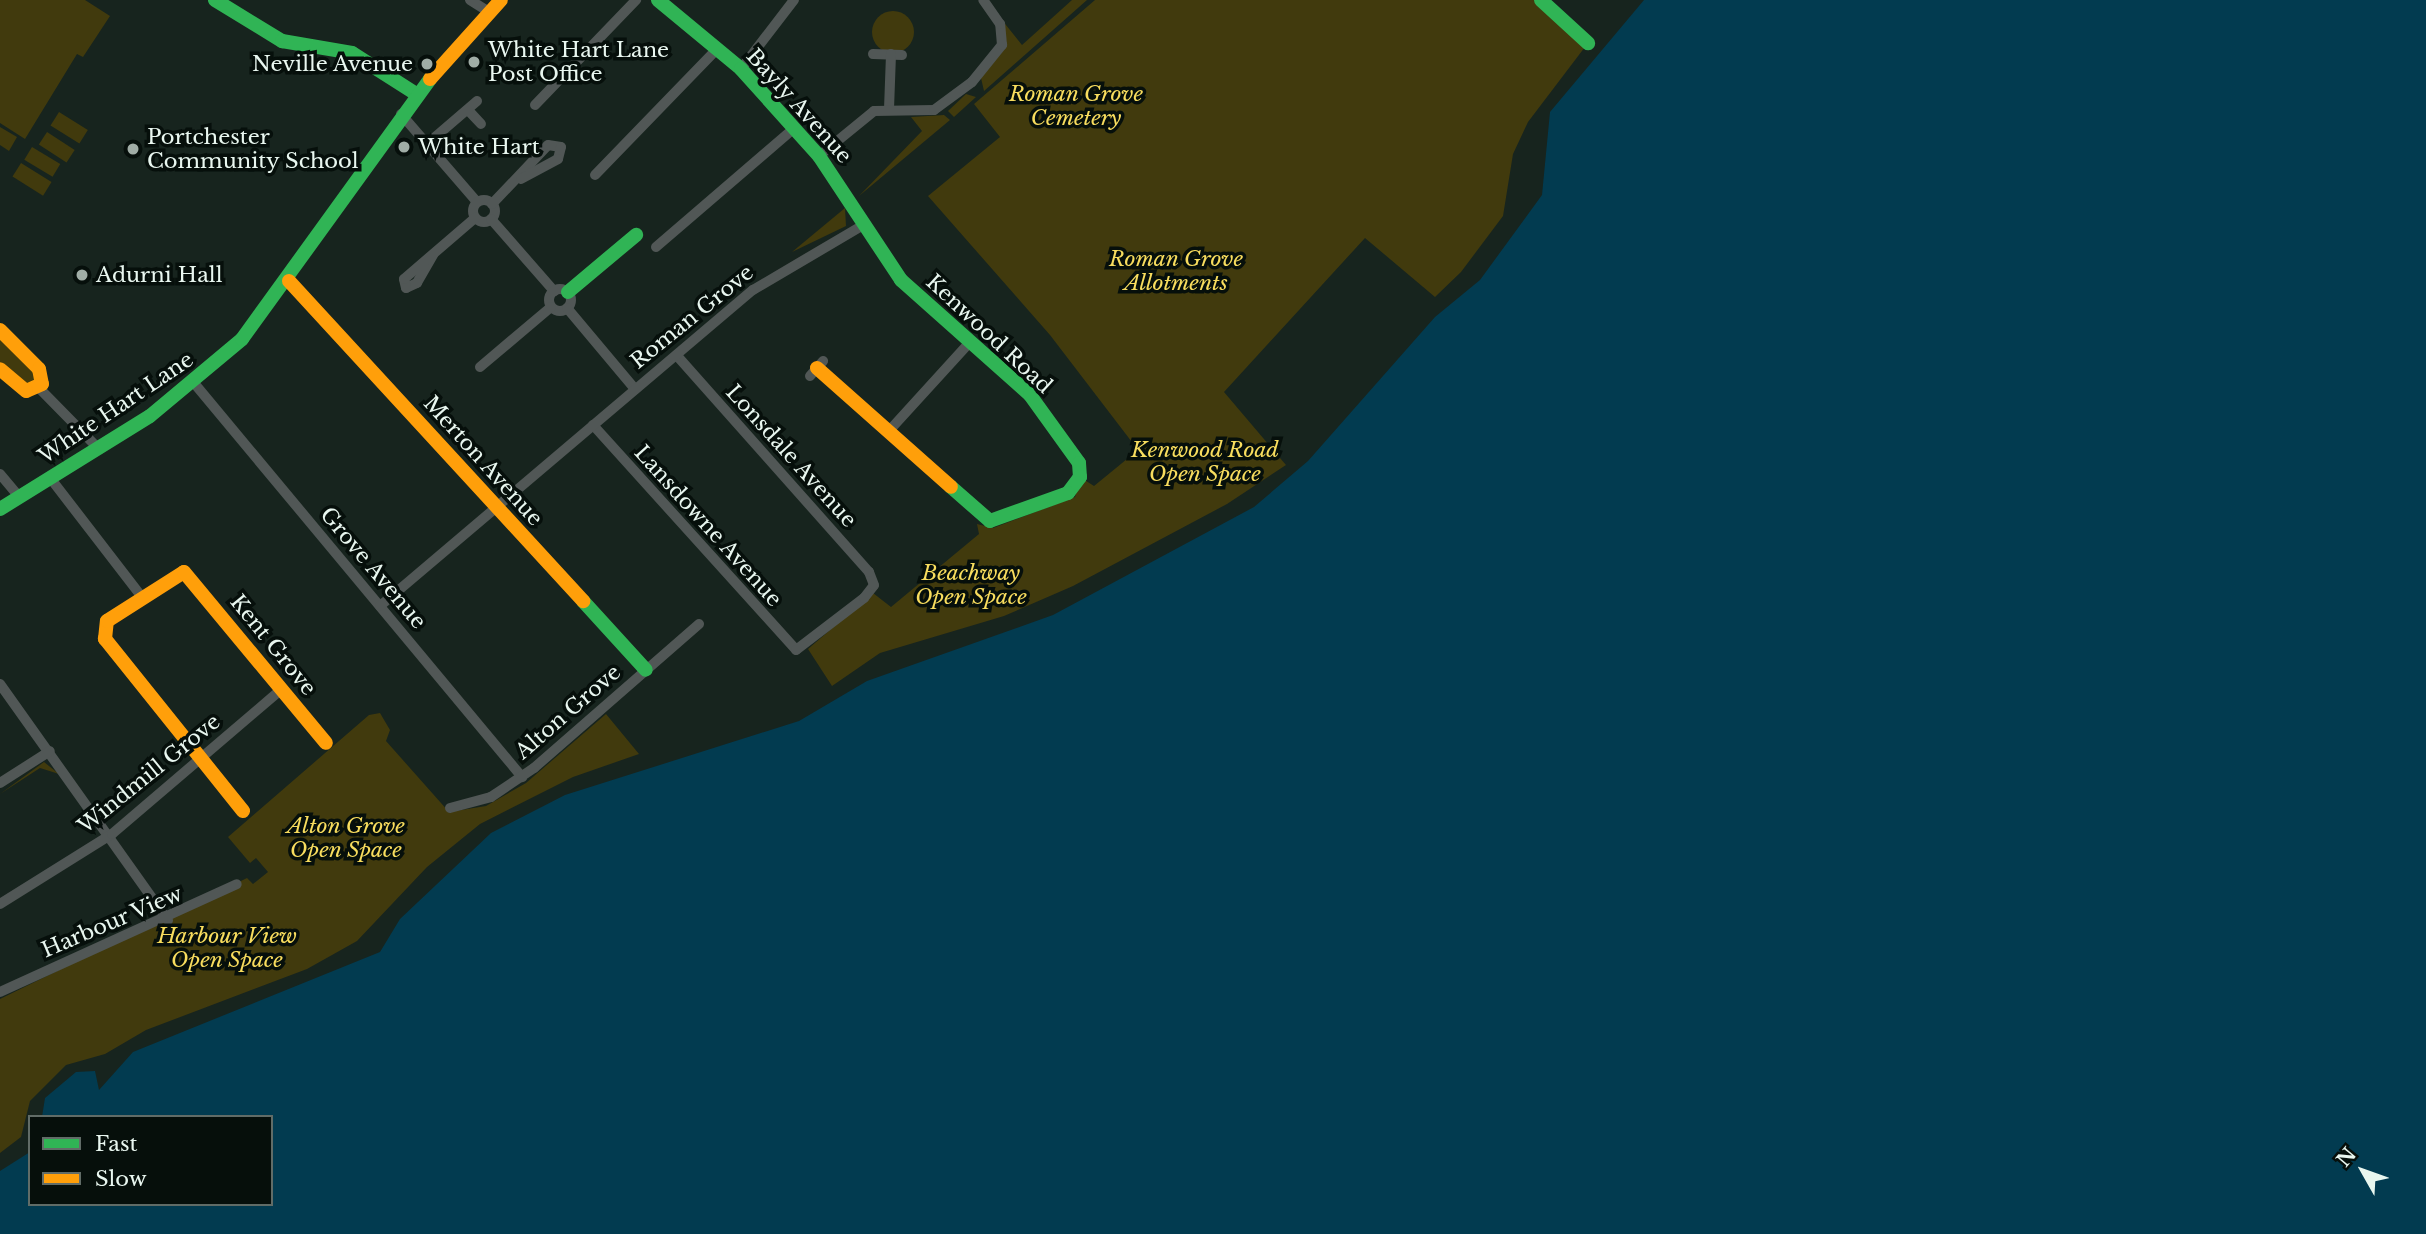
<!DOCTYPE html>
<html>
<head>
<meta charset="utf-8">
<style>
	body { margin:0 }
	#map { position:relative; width:2426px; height:1234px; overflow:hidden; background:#17241e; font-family:"Libre Baskerville",serif }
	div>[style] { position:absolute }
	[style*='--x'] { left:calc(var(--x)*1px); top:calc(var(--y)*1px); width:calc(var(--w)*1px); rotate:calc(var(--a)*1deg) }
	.green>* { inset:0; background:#413a0d; transform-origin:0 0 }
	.round { border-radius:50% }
	.water>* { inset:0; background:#023b50 }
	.street>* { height:10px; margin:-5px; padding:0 5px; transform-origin:5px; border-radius:5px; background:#515756 }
	.street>.ring { margin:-5px; padding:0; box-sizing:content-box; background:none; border:10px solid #515756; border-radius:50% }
	.fast>* { height:14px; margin:-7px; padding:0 7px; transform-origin:7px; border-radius:7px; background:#30b455 }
	.slow>* { height:14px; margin:-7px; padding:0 7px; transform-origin:7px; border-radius:7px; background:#ff9f0a }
	.dots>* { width:19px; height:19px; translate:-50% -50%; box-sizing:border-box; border:4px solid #060f0b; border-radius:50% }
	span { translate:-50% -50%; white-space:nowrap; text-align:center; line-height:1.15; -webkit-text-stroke:7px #060f0b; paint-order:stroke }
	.poi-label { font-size:21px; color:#e9f7f0 }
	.left { translate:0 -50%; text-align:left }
	.right { translate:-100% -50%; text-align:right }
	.park-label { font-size:21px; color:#f8dd5e; font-style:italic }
	.street-label { font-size:21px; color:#e9f7f0 }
	.legend { position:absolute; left:28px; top:1115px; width:245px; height:91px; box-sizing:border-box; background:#060f0b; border:2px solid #616c67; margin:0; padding:9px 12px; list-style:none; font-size:21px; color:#e9f7f0 }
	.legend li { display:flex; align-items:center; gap:14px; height:35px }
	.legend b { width:35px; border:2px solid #616c67 }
	.north { position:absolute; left:2328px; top:1136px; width:70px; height:70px; -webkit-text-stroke:5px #060f0b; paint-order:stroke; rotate:310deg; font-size:19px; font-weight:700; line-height:28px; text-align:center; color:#e9f7f0 }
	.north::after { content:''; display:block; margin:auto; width:24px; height:32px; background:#e9f7f0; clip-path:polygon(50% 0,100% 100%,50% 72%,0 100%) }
</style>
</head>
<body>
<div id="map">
	<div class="green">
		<div style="clip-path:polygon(0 0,85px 0,110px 16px,83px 57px,77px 54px,25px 139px,0 123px)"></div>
		<div style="clip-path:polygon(1072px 0,1087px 0,984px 91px,981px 78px,1003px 51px,1002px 20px,1022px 45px)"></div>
		<div style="clip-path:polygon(1095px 0,1541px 0,1588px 43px,1528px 122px,1513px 154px,1503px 216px,1461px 272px,1435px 297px,1365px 238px,1224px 392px,1286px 465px,1227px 504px,1073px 586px,1004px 616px,880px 653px,832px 686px,808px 649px,873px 593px,891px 607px,979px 534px,977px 524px,993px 528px,1075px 497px,1080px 477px,1094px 486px,1138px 450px,1050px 335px,928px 196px,1000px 137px,974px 104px)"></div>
		<div class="round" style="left:872px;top:11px;width:42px;height:42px"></div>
		<div style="clip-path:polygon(966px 94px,976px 97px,954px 117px,948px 111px)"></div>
		<div style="left:59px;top:112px;width:34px;height:16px;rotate:32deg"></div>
		<div style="clip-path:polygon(944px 115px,950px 120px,859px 196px,922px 131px,911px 117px)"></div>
		<div style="clip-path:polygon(0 127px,17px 137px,9px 151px,0 145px)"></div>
		<div style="left:47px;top:132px;width:33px;height:15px;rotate:33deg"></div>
		<div style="left:32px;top:147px;width:33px;height:15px;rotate:31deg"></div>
		<div style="left:21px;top:163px;width:36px;height:16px;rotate:32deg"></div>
		<div style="clip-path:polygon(845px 208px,846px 226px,792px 252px)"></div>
		<div style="clip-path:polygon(0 335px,39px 377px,28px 388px,0 364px)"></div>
		<div style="clip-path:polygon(380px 713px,390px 730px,386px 741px,449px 812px,486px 806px,526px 783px,606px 714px,639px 754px,573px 777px,480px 824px,427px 867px,357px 941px,307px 969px,146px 1030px,105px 1054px,66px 1065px,30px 1101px,21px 1137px,0 1153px,0 999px,247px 878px,253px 884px,268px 872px,256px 858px,250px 863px,228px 837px,369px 715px)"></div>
		<div style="clip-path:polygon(44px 762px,59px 774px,40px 768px,0 794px)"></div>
	</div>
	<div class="water">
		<div style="clip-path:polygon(1644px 0,2426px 0,2426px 1234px,0 1234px,0 1171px,30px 1152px,30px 1204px,271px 1204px,271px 1117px,42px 1117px,45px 1098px,76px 1072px,95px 1071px,99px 1090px,133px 1052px,380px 952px,400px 919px,491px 833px,565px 795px,799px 721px,867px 681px,1053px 615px,1254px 507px,1308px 461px,1435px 317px,1480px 280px,1542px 195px,1550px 112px)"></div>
	</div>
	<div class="street">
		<div style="--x:470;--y:0;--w:22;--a:32"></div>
		<div style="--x:873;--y:54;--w:29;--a:2"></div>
		<div style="--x:741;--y:69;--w:87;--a:-52.5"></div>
		<div style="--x:535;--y:105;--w:146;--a:-46.1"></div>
		<div style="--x:889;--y:109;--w:55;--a:-87.9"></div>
		<div style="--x:468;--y:110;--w:19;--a:47"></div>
		<div style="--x:401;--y:114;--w:116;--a:49.2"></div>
		<div style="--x:427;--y:144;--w:66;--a:-40.7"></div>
		<div style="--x:819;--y:156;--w:71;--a:-39.3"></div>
		<div style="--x:874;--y:111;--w:60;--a:-1"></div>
		<div style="--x:934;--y:110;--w:47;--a:-36.4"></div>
		<div style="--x:972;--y:82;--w:48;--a:-51"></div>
		<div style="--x:1002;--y:45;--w:21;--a:-95"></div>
		<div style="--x:1000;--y:24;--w:29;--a:-125"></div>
		<div style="--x:595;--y:175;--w:175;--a:-45.9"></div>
		<div class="ring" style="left:473px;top:200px;width:12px;height:12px"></div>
		<div style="--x:492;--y:204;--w:81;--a:-46.5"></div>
		<div style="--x:548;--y:145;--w:13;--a:9"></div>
		<div style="--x:561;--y:147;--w:12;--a:104"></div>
		<div style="--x:558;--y:159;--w:42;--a:151.6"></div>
		<div style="--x:491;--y:219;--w:96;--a:48.8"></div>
		<div style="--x:656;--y:247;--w:181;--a:-40.7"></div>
		<div style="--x:433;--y:255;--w:32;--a:120"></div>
		<div style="--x:417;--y:283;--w:12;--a:156"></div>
		<div style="--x:406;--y:288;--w:9;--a:-103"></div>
		<div style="--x:404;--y:279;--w:94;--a:-40.7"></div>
		<div class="ring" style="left:549px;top:289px;width:12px;height:12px"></div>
		<div style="--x:567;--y:308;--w:106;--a:50"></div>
		<div style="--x:480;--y:367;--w:93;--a:-40.2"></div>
		<div style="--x:810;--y:376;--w:20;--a:-49"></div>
		<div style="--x:194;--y:383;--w:513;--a:50.22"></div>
		<div style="--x:40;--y:389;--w:84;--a:45.5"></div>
		<div style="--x:593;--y:425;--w:303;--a:47.9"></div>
		<div style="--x:796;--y:650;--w:86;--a:-37.4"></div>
		<div style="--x:864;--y:598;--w:16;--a:-52"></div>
		<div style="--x:874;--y:585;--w:14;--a:-111"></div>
		<div style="--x:869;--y:572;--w:290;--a:-131.6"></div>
		<div style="--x:888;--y:432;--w:122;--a:-47.7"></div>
		<div style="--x:0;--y:474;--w:30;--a:50"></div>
		<div style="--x:51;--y:479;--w:149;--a:52.4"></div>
		<div style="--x:380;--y:606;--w:489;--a:-40.3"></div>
		<div style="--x:753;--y:290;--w:130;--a:-30.5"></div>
		<div style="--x:0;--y:684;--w:290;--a:54.6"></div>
		<div style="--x:0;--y:783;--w:59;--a:-32.6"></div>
		<div style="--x:450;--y:808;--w:42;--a:-15"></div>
		<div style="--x:491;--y:797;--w:52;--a:-34"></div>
		<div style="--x:534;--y:768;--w:219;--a:-41.1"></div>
		<div style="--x:0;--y:904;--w:132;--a:-32"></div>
		<div style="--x:112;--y:834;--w:223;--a:-40.5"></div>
		<div style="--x:0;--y:992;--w:260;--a:-24.5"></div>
	</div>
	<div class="fast">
		<div style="--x:215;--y:0;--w:79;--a:31.5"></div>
		<div style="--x:282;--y:41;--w:71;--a:9.7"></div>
		<div style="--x:352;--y:53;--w:76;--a:32.6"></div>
		<div style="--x:658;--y:0;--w:108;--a:39.7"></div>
		<div style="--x:741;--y:69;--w:117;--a:48.1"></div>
		<div style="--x:819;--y:156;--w:149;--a:56.5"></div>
		<div style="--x:901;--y:280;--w:173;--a:41.7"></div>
		<div style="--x:1030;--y:395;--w:84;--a:54.2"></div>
		<div style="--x:1079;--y:463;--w:14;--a:86"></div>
		<div style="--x:1080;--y:477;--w:20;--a:127"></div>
		<div style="--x:1068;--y:493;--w:83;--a:160.3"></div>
		<div style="--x:990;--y:521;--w:52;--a:-138.9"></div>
		<div style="--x:1541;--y:0;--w:64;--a:42.5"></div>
		<div style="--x:568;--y:292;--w:89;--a:-40"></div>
		<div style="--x:0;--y:509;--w:176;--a:-31.8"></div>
		<div style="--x:150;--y:416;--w:120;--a:-39.9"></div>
		<div style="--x:242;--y:339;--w:321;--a:-54.1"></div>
		<div style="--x:583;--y:601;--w:93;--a:47.6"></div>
	</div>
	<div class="slow">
		<div style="--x:430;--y:79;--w:106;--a:-48.1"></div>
		<div style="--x:289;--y:281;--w:435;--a:47.4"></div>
		<div style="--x:0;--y:330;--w:55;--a:45"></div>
		<div style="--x:39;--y:369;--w:15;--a:79"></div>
		<div style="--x:42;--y:384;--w:17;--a:156"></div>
		<div style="--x:26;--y:391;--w:34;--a:-140"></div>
		<div style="--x:817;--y:368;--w:179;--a:41.6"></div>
		<div style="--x:243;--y:811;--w:221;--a:-128.7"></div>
		<div style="--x:105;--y:639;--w:18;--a:-84"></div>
		<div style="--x:107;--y:621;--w:91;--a:-32.5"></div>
		<div style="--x:184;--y:572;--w:222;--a:50.3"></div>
	</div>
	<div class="dots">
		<div style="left:474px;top:62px;background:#a0ada6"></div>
		<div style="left:427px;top:64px;background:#a0ada6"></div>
		<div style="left:404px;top:147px;background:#a0ada6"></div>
		<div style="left:133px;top:149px;background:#a0ada6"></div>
		<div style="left:82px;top:275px;background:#a0ada6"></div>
	</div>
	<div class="poi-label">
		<span class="left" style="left:488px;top:62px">White Hart Lane<br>Post Office</span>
		<span class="right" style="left:413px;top:64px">Neville Avenue</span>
		<span class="left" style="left:147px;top:149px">Portchester<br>Community School</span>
		<span class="left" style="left:418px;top:147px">White Hart</span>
		<span class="left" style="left:96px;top:275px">Adurni Hall</span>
	</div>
	<div class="park-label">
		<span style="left:1076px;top:106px">Roman Grove<br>Cemetery</span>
		<span style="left:1176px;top:271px">Roman Grove<br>Allotments</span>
		<span style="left:1205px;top:462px">Kenwood Road<br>Open Space</span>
		<span style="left:971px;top:585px">Beachway<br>Open Space</span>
		<span style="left:346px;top:838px">Alton Grove<br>Open Space</span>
		<span style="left:227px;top:948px">Harbour View<br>Open Space</span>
	</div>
	<div class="street-label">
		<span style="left:799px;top:106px;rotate:48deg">Bayly Avenue</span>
		<span style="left:692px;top:317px;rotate:-39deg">Roman Grove</span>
		<span style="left:989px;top:334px;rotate:43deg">Kenwood Road</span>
		<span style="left:116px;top:408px;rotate:-34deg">White Hart Lane</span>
		<span style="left:791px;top:456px;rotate:48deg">Lonsdale Avenue</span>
		<span style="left:483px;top:461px;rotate:48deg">Merton Avenue</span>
		<span style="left:708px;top:526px;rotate:48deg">Lansdowne Avenue</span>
		<span style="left:373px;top:568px;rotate:50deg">Grove Avenue</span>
		<span style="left:273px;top:645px;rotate:51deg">Kent Grove</span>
		<span style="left:568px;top:712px;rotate:-41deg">Alton Grove</span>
		<span style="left:149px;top:774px;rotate:-39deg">Windmill Grove</span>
		<span style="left:112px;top:922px;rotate:-23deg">Harbour View</span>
	</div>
	<ul class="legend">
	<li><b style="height:9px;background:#30b455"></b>Fast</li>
	<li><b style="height:9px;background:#ff9f0a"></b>Slow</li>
	</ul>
	<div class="north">N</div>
</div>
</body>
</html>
